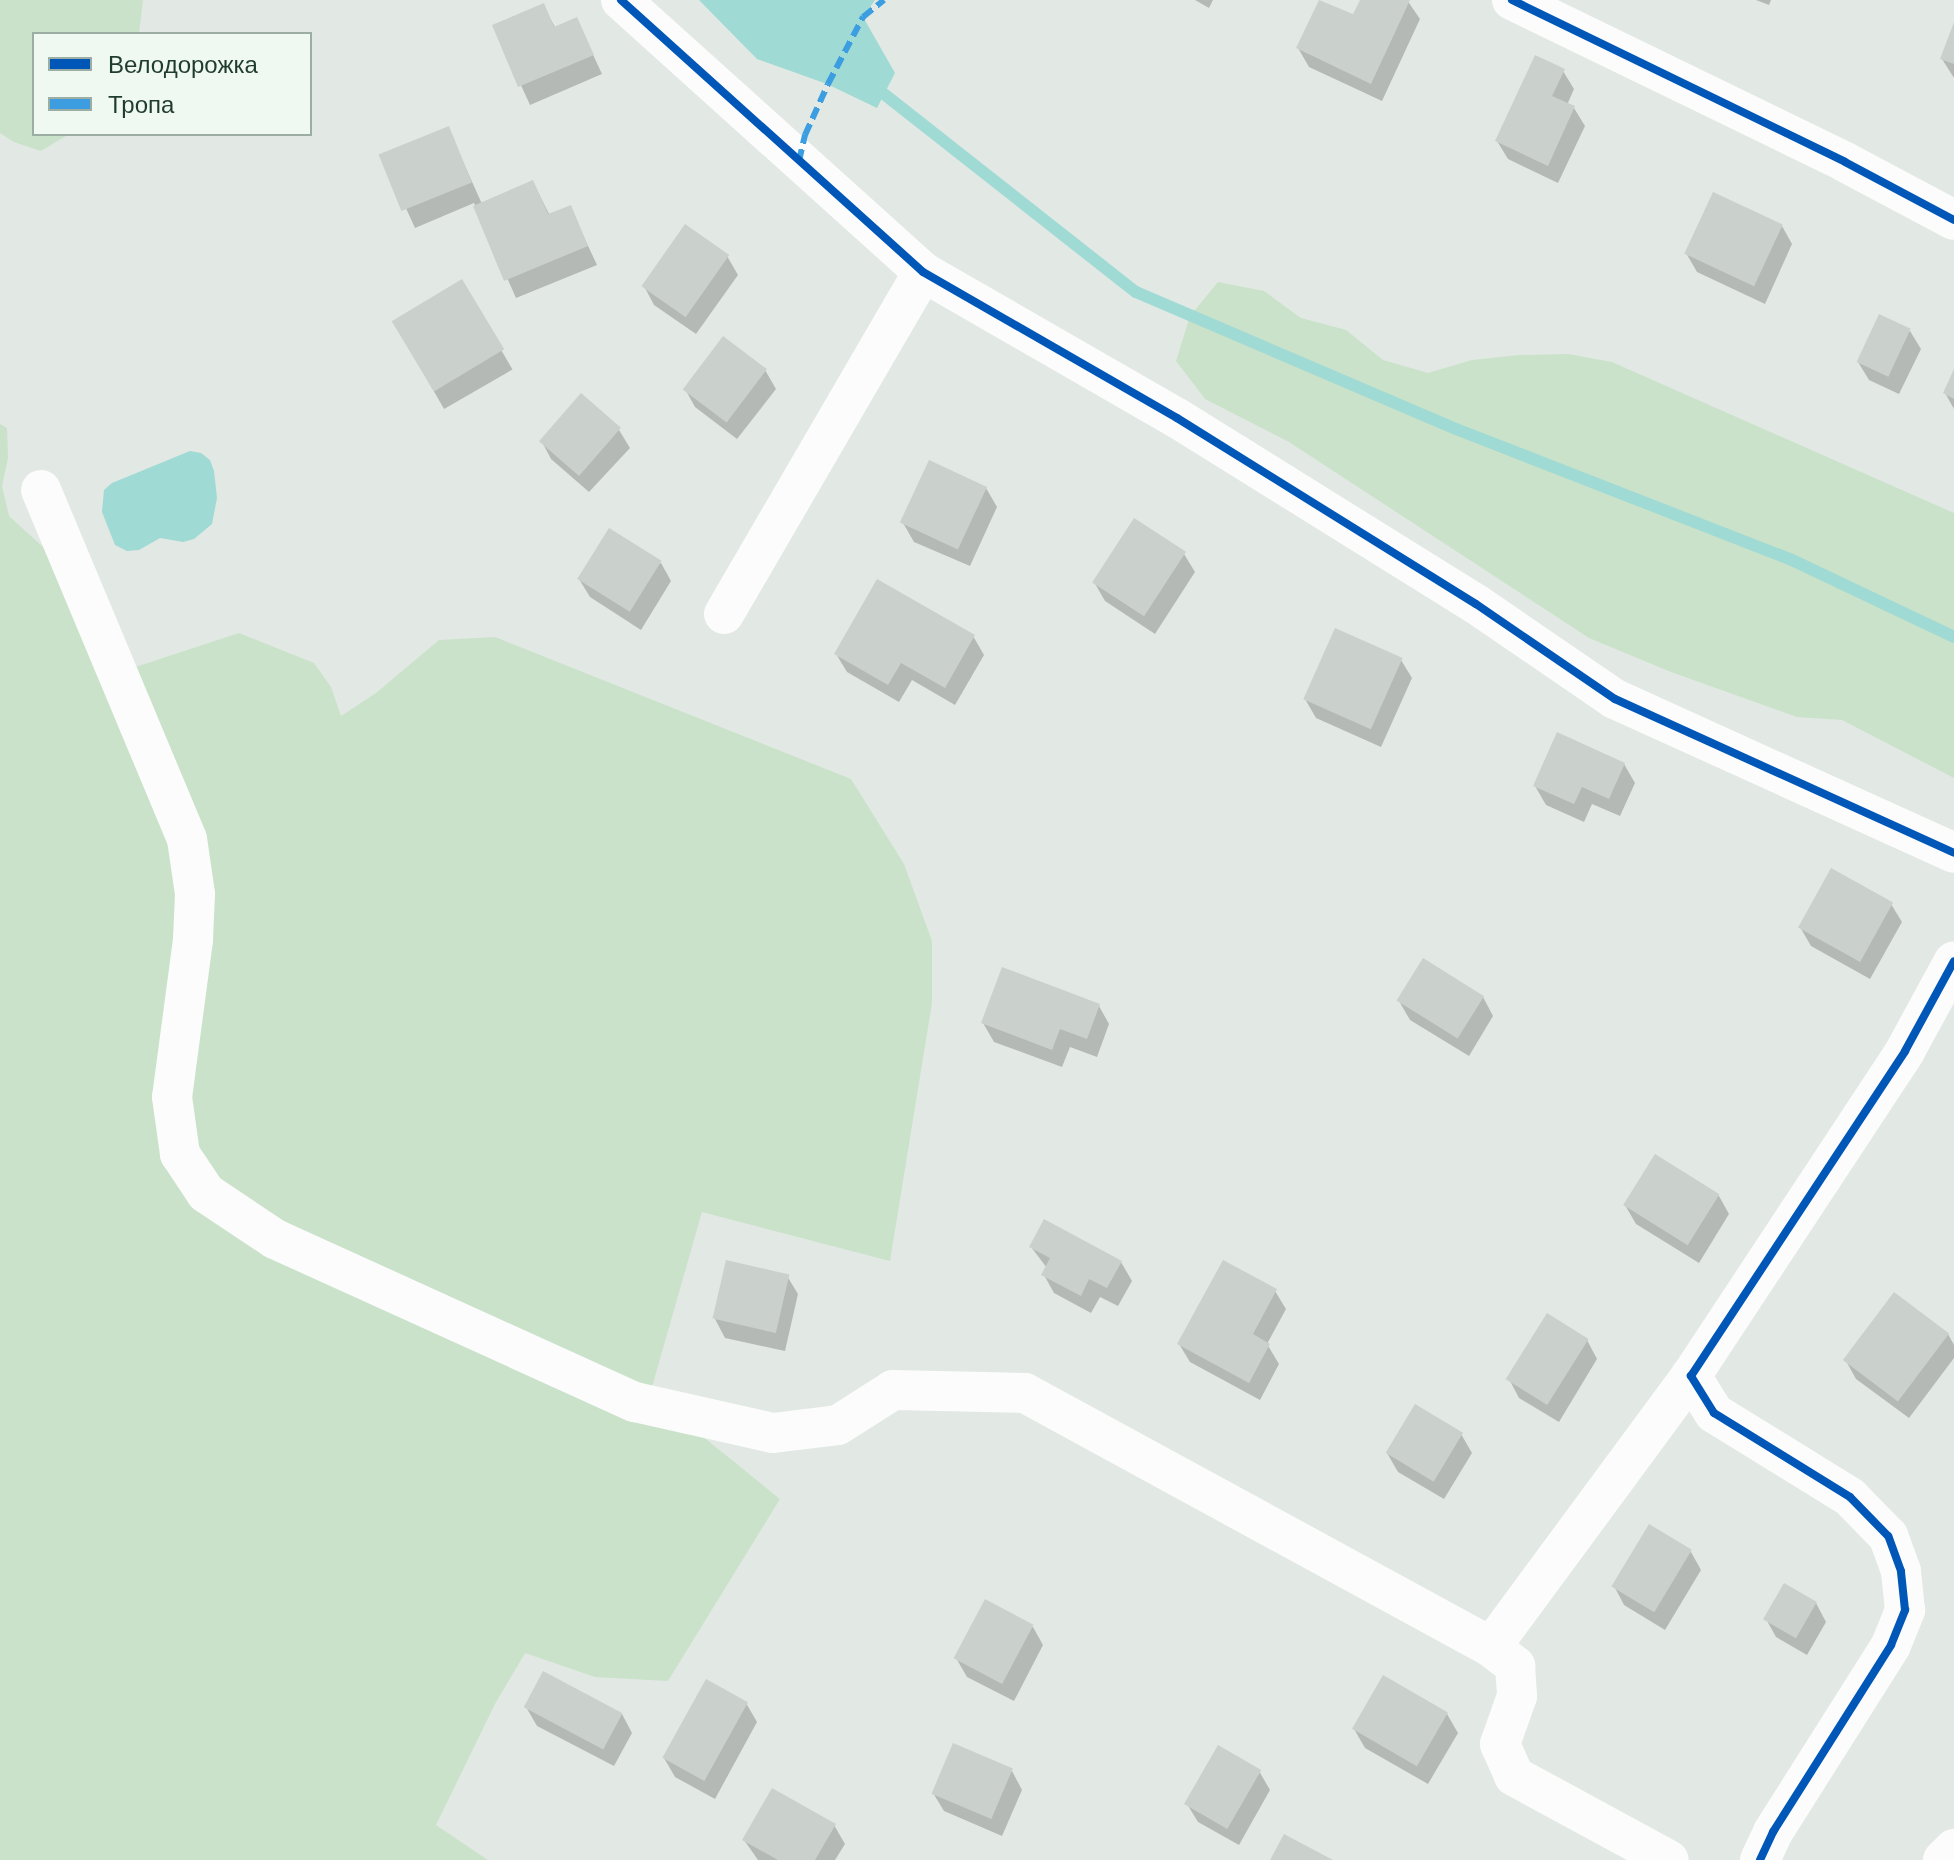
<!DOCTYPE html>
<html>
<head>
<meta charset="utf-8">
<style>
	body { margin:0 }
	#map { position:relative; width:1954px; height:1860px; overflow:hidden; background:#e2e8e3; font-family:Barlow,sans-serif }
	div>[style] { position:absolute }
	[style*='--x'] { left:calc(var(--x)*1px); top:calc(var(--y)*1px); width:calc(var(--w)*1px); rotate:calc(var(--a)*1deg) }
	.green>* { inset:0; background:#cae2ca }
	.water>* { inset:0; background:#9fdad4 }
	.shadow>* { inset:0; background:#0003; transform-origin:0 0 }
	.stream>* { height:12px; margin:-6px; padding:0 6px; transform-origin:6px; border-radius:6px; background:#9fdad4 }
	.building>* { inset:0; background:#cad1cc; transform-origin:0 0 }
	.minor>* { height:40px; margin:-20px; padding:0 20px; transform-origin:20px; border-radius:20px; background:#fbfcfb }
	.quiet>* { height:6px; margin-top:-3px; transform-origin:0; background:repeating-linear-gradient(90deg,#3c9ee1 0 12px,transparent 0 18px) }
	.cycleway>* { height:8px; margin:-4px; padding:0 4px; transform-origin:4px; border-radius:4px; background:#0057b8 }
	span { translate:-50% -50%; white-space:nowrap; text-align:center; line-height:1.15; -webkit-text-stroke:6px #eff8f1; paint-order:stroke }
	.legend { position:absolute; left:32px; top:32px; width:280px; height:104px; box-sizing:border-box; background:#eff8f1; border:2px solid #9cada3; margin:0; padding:10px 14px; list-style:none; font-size:24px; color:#1f3c2d }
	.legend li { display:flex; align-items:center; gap:16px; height:40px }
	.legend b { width:40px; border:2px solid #9cada3 }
</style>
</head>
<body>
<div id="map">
	<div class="green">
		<div style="clip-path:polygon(0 0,143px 0,139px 34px,34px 34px,34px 134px,69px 134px,41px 151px,14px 142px,0 133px)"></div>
		<div style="clip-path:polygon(1218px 282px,1264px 291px,1301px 318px,1346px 330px,1383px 360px,1428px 373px,1472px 360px,1519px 355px,1568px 354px,1612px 362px,1954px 513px,1954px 778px,1842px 720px,1797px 717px,1671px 672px,1589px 638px,1289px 442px,1205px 399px,1176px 361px,1190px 316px)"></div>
		<div style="clip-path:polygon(0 424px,7px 428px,8px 458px,2px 486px,9px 516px,54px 557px,105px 677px,239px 633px,314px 663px,331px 687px,341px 716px,376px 693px,439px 640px,495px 637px,851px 779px,904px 864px,932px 941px,932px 1003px,890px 1261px,702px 1212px,650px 1394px,780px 1499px,668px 1681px,595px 1677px,525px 1653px,495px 1704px,436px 1825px,488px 1860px,0 1860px)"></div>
	</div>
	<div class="water">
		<div style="clip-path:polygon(699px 0,875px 0,863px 17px,895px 73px,877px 108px,827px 84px,757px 59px)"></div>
		<div style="clip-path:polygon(190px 451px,201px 453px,210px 460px,214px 471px,217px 498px,212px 524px,194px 539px,183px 542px,160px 538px,139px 550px,127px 551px,115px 545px,102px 512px,104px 490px,112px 483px)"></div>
	</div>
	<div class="shadow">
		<div style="clip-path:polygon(1195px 0,1213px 0,1209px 8px)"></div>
		<div style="clip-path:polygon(1362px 0,1407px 0,1420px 19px,1382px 101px,1309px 67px,1298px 48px,1354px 16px)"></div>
		<div style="clip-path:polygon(1756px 0,1771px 0,1769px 5px)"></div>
		<div style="clip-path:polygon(543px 5px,556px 29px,577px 20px,602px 74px,530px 105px,494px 26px)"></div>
		<div style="clip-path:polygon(1954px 26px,1954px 78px,1942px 59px)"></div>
		<div style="clip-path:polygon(1563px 71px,1574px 89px,1567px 105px,1574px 108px,1585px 126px,1558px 183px,1508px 159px,1497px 141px)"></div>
		<div style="clip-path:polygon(448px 128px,482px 204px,533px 182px,550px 216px,570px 207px,597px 265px,516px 298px,474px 203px,415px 228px,382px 156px)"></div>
		<div style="clip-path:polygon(1782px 226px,1792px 244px,1765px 304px,1697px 272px,1686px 253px)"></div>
		<div style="clip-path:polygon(727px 256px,738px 275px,696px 334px,654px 305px,644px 286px)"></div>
		<div style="left:462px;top:282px;width:101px;height:79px;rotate:60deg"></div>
		<div style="clip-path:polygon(1910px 331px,1921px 349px,1899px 394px,1869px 380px,1858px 362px)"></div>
		<div style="clip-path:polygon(765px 370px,776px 389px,737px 439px,695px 407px,685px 389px)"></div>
		<div style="clip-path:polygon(1954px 374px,1954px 409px,1945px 393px)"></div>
		<div style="clip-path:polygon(619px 430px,630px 448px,589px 492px,551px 459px,541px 440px)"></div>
		<div style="clip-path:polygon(986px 488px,997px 507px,970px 566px,914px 542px,903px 523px)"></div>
		<div style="clip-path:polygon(1184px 554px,1195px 572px,1155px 634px,1105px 601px,1094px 582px)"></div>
		<div style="clip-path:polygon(661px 563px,671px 581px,641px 630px,590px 597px,579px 579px)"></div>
		<div style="clip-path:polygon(973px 636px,984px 655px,955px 705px,912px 680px,899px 702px,847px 672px,836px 654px)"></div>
		<div style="clip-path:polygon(1401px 660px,1412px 678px,1381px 747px,1316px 718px,1305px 699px)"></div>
		<div style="clip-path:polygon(1624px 764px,1635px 783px,1620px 816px,1592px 804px,1584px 822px,1546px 805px,1535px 786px)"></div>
		<div style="clip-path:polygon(1891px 904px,1902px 922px,1870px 979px,1811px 946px,1800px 927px)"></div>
		<div style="clip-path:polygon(1483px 997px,1493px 1016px,1469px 1056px,1410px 1020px,1399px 1001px)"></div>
		<div style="clip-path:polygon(1099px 1006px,1109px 1024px,1097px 1057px,1070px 1047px,1062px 1067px,994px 1042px,983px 1023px)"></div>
		<div style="clip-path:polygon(1719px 1196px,1729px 1214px,1699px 1263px,1636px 1224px,1625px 1205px)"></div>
		<div style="clip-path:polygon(1031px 1247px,1121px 1262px,1132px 1281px,1118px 1306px,1100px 1297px,1091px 1313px,1054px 1293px,1044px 1275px,1047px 1268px)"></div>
		<div style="clip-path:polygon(787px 1276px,798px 1294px,785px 1351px,725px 1338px,715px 1319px)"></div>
		<div style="clip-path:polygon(1275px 1291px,1286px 1309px,1267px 1344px,1279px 1364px,1260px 1400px,1190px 1362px,1179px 1344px)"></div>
		<div style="clip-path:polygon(1948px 1334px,1954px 1345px,1954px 1358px,1909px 1418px,1856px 1379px,1846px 1361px)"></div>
		<div style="clip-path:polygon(1587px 1340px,1597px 1359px,1559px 1422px,1519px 1398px,1509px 1379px)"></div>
		<div style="clip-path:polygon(1461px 1434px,1472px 1453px,1444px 1499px,1398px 1472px,1387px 1453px)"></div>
		<div style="clip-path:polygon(1691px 1552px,1701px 1570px,1665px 1630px,1624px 1605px,1614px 1586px)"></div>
		<div style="clip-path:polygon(1816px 1603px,1826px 1622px,1807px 1655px,1776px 1637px,1766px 1619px)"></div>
		<div style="clip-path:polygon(1033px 1627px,1043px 1645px,1014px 1701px,967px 1677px,956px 1658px)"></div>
		<div style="clip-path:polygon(746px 1703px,757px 1722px,715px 1799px,675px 1777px,664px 1758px)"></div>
		<div style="clip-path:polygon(526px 1707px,622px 1714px,632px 1733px,614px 1766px,537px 1726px)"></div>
		<div style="clip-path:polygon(1447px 1714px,1458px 1733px,1428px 1784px,1365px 1748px,1354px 1729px)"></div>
		<div style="clip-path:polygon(1012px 1771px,1022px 1790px,1002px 1836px,944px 1811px,933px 1793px)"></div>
		<div style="clip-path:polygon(1259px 1771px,1270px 1790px,1239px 1845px,1198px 1822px,1187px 1804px)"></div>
		<div style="clip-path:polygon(834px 1825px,845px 1844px,835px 1860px,758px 1860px,744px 1840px)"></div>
	</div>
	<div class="stream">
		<div style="--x:884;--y:94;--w:320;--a:38.2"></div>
		<div style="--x:1136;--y:292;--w:348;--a:23.2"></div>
		<div style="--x:1456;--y:429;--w:361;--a:21.3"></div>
		<div style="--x:1792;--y:560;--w:179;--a:25.4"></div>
	</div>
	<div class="building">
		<div style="clip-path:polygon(1319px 0,1353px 14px,1360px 0,1410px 0,1371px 84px,1296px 48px)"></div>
		<div style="clip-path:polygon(544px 3px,554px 27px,577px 17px,594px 55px,518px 87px,492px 25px)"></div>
		<div style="clip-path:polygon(1954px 22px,1954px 64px,1940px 59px)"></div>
		<div style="clip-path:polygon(1535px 55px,1565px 69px,1552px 96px,1575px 106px,1548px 166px,1495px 141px)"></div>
		<div style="left:449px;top:126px;width:61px;height:76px;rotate:68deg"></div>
		<div style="clip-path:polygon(533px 180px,548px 214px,571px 205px,588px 246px,504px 281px,473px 206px)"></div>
		<div style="left:1713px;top:192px;width:77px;height:68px;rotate:25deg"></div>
		<div style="left:685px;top:224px;width:54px;height:76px;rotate:35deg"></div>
		<div style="left:462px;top:279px;width:82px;height:82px;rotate:59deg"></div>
		<div style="left:1879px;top:314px;width:35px;height:53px;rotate:25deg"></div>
		<div style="left:723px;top:336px;width:55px;height:67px;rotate:37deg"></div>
		<div style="clip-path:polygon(1954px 369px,1954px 399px,1943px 393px)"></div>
		<div style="left:581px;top:393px;width:53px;height:64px;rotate:41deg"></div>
		<div style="left:929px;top:460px;width:64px;height:69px;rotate:25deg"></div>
		<div style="left:1134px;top:518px;width:62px;height:77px;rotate:33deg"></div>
		<div style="left:609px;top:528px;width:62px;height:60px;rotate:32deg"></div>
		<div style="clip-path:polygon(877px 579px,975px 635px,945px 688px,901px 663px,888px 685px,834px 654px)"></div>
		<div style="left:1335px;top:628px;width:74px;height:78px;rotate:24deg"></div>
		<div style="clip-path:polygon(1557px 732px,1625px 763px,1609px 799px,1582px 787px,1574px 804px,1533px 786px)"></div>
		<div style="left:1831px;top:868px;width:71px;height:68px;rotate:29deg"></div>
		<div style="left:1423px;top:958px;width:72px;height:50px;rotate:32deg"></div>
		<div style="clip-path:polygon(1002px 967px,1100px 1004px,1087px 1039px,1060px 1029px,1052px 1050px,981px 1023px)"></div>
		<div style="left:1655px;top:1154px;width:76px;height:60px;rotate:32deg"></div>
		<div style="clip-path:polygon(1044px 1219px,1122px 1261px,1107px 1288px,1089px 1279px,1081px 1296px,1041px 1275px,1050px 1258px,1029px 1247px)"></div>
		<div style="left:726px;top:1260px;width:65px;height:60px;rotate:13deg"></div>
		<div style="clip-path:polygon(1223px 1260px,1277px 1289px,1253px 1334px,1270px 1344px,1249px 1383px,1177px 1344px)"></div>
		<div style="left:1894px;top:1292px;width:69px;height:85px;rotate:37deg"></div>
		<div style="left:1547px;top:1313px;width:49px;height:78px;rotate:32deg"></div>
		<div style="left:1415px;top:1404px;width:56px;height:57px;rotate:31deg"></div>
		<div style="left:1649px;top:1524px;width:50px;height:73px;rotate:31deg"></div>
		<div style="left:1784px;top:1583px;width:38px;height:42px;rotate:30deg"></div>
		<div style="left:985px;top:1599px;width:55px;height:67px;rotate:28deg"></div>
		<div style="left:543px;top:1671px;width:90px;height:41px;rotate:28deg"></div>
		<div style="left:1383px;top:1675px;width:75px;height:62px;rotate:30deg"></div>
		<div style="left:706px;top:1679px;width:48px;height:90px;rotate:29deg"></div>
		<div style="left:953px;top:1743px;width:65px;height:55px;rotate:23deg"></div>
		<div style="left:1218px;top:1745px;width:50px;height:68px;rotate:30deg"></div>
		<div style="clip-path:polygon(772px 1788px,836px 1824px,815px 1860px,778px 1860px,742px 1840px)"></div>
		<div style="clip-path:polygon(1284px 1834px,1333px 1860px,1270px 1860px)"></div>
	</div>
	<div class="minor">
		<div style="--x:621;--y:0;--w:406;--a:42"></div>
		<div style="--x:923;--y:272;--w:293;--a:29.9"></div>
		<div style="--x:1177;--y:418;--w:352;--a:31.9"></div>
		<div style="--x:1476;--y:604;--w:168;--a:34.4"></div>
		<div style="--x:1615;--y:699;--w:372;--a:24.4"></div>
		<div style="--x:1512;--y:0;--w:370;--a:25.9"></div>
		<div style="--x:1845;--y:162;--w:123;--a:28"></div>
		<div style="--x:41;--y:490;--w:378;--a:67.3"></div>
		<div style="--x:187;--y:839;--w:56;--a:81.7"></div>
		<div style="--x:195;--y:894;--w:46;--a:92.5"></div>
		<div style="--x:193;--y:940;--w:158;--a:97.6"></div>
		<div style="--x:172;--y:1097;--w:58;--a:82"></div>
		<div style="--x:180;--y:1154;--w:47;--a:56.3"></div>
		<div style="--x:206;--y:1193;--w:83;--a:33.7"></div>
		<div style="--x:275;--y:1239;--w:395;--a:24.4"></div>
		<div style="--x:635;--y:1402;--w:141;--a:12.7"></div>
		<div style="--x:773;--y:1433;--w:65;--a:-7"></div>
		<div style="--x:838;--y:1425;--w:65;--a:-32.5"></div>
		<div style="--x:893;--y:1390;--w:132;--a:1.3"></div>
		<div style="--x:1025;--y:1393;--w:531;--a:28.59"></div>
		<div style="--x:1491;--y:1647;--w:31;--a:38"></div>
		<div style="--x:1515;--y:1666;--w:30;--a:86"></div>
		<div style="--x:1517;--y:1696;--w:51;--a:109.5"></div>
		<div style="--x:1500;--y:1744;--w:35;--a:66"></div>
		<div style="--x:1514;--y:1776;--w:176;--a:28.5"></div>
		<div style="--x:724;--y:614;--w:396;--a:-59.8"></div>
		<div style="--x:1491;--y:1647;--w:337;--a:-53.6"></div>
		<div style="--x:1760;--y:1860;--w:31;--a:-65"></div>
		<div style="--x:1773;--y:1832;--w:221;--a:-57.7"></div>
		<div style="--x:1891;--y:1645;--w:38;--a:-68"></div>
		<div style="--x:1905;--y:1610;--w:39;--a:-96"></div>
		<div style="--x:1901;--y:1571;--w:37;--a:-110"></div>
		<div style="--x:1888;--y:1536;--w:54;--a:-134.3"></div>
		<div style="--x:1850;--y:1497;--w:160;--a:-148.3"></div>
		<div style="--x:1714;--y:1413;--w:44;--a:-121.9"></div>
		<div style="--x:1691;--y:1376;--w:389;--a:-56.6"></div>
		<div style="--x:1905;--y:1051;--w:102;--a:-61.4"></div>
		<div style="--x:1943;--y:1860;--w:16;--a:-45"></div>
	</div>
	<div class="quiet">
		<div style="--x:799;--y:161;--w:27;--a:-77"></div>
		<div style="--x:805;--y:135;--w:56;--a:-65.7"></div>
		<div style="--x:828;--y:84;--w:76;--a:-62.4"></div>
		<div style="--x:863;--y:17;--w:27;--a:-39"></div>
	</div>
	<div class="cycleway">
		<div style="--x:621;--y:0;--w:406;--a:42"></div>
		<div style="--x:923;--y:272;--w:293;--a:29.9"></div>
		<div style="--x:1177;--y:418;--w:352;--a:31.9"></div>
		<div style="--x:1476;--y:604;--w:168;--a:34.4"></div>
		<div style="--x:1615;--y:699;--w:372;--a:24.4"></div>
		<div style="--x:1512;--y:0;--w:370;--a:25.9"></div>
		<div style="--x:1845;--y:162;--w:123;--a:28"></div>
		<div style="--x:1760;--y:1860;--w:31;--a:-65"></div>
		<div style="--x:1773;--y:1832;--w:221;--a:-57.7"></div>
		<div style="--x:1891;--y:1645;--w:38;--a:-68"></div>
		<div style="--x:1905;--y:1610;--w:39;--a:-96"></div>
		<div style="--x:1901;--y:1571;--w:37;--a:-110"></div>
		<div style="--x:1888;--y:1536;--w:54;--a:-134.3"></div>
		<div style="--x:1850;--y:1497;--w:160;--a:-148.3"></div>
		<div style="--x:1714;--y:1413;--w:44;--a:-121.9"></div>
		<div style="--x:1691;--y:1376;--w:389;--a:-56.6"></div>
		<div style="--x:1905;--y:1051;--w:102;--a:-61.4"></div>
	</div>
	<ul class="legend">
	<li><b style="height:10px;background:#0057b8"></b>Велодорожка</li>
	<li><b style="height:10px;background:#3c9ee1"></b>Тропа</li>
	</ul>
</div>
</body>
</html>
